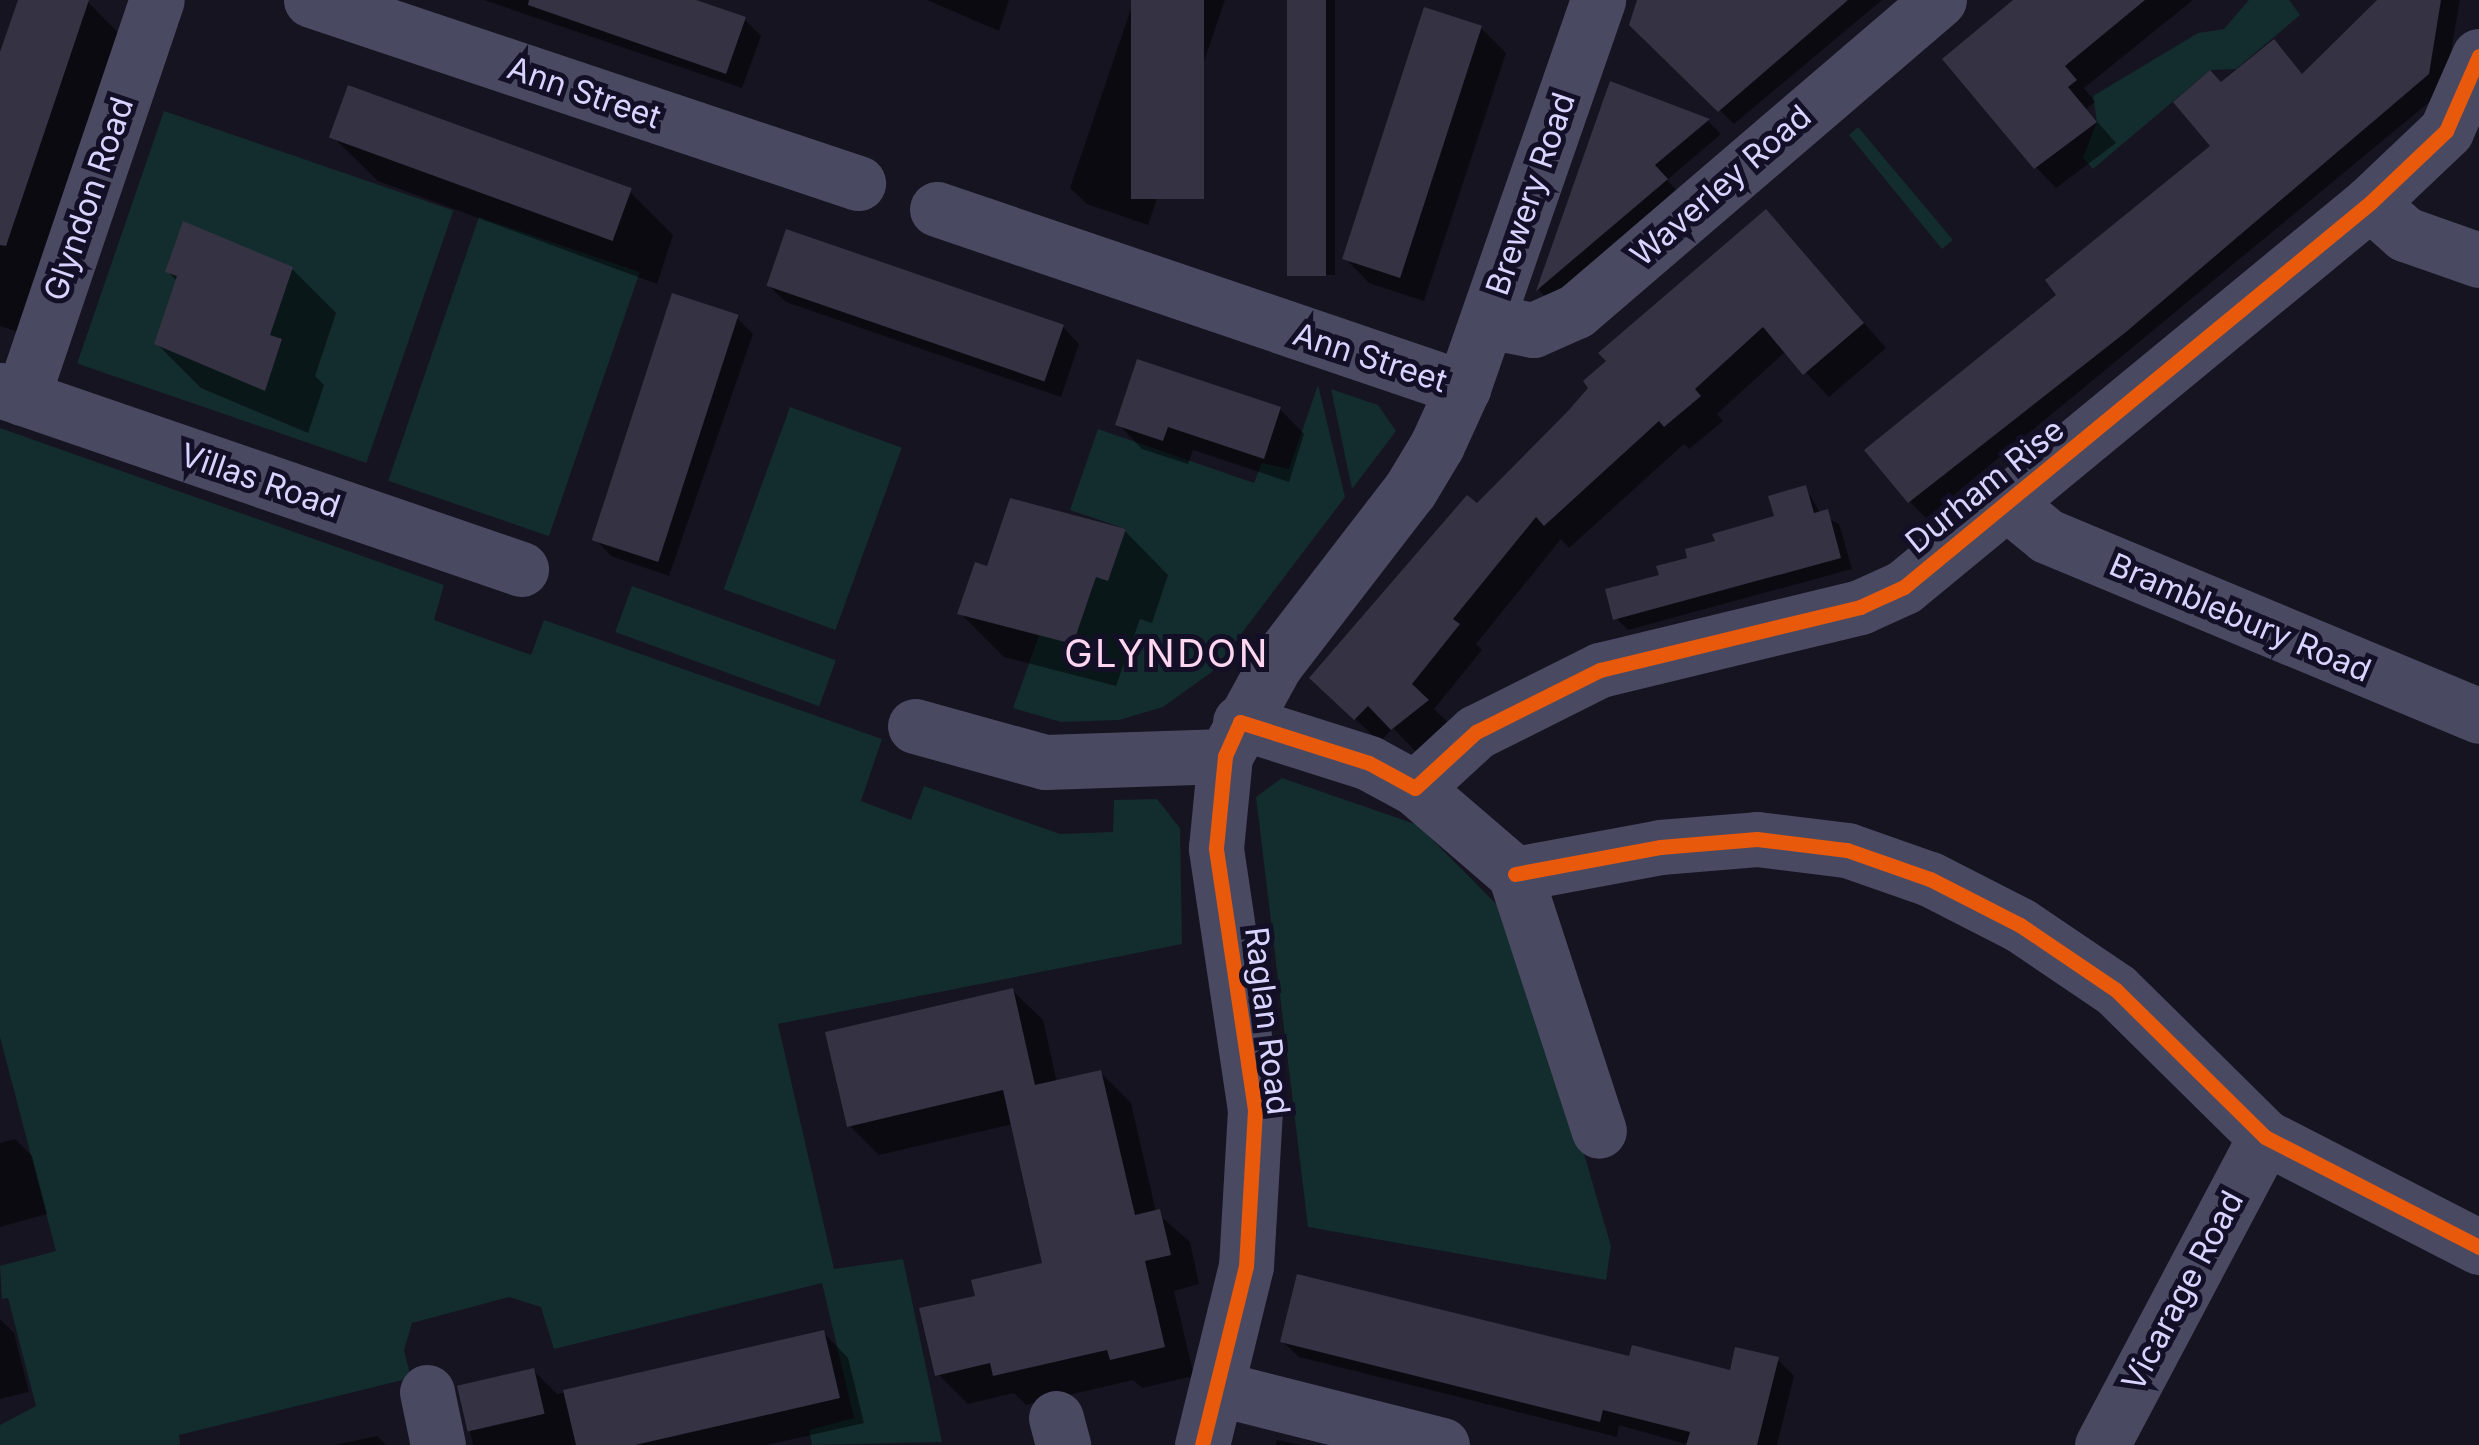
<!DOCTYPE html>
<html>
<head>
<meta charset="utf-8">
<style>
	body { margin:0 }
	#map { position:relative; width:2479px; height:1445px; overflow:hidden; background:#161421; font-family:Inter,sans-serif }
	div>[style] { position:absolute }
	[style*='--x'] { left:calc(var(--x)*1px); top:calc(var(--y)*1px); width:calc(var(--w)*1px); rotate:calc(var(--a)*1deg) }
	.green>* { inset:0; background:#132c2d; transform-origin:0 0 }
	.shadow>* { inset:0; background:#0007; transform-origin:0 0 }
	.building>* { inset:0; background:#343243; transform-origin:0 0 }
	.minor>* { height:55px; margin:-27.5px; padding:0 27.5px; transform-origin:27.5px; border-radius:27.5px; background:#4a4962 }
	.cycleway>* { height:15px; margin:-7.5px; padding:0 7.5px; transform-origin:7.5px; border-radius:7.5px; background:#e8590c }
	span { translate:-50% -50%; white-space:nowrap; text-align:center; line-height:1.15; -webkit-text-stroke:10px #130f26; paint-order:stroke }
	.street-label { font-size:32px; color:#d9d4ff }
	.quarter-label { font-size:38px; color:#ffd6f0; letter-spacing:2.5px }
</style>
</head>
<body>
<div id="map">
	<div class="green">
		<div style="clip-path:polygon(2249px 0,2289px 0,2300px 15px,2236px 69px,2210px 70px,2093px 169px,2083px 158px,2097px 122px,2093px 96px,2198px 33px,2224px 29px)"></div>
		<div style="left:164px;top:111px;width:306px;height:267px;rotate:19deg"></div>
		<div style="clip-path:polygon(1858px 127px,1953px 240px,1942px 249px,1849px 135px)"></div>
		<div style="left:479px;top:217px;width:170px;height:279px;rotate:19deg"></div>
		<div style="clip-path:polygon(1318px 385px,1345px 497px,1213px 671px,1163px 707px,1119px 720px,1061px 722px,1013px 708px,1040px 633px,1073px 644px,1096px 577px,1108px 580px,1126px 529px,1070px 510px,1098px 429px,1254px 483px,1262px 463px,1289px 469px)"></div>
		<div style="clip-path:polygon(1331px 389px,1378px 405px,1396px 431px,1352px 489px)"></div>
		<div style="left:790px;top:407px;width:119px;height:194px;rotate:20deg"></div>
		<div style="clip-path:polygon(0 428px,444px 585px,434px 620px,531px 655px,544px 620px,882px 739px,861px 801px,911px 820px,924px 786px,1060px 834px,1113px 832px,1114px 800px,1157px 799px,1180px 828px,1182px 944px,778px 1024px,834px 1269px,903px 1259px,942px 1442px,812px 1445px,809px 1430px,854px 1418px,822px 1283px,554px 1349px,541px 1307px,509px 1297px,412px 1323px,404px 1350px,411px 1378px,179px 1435px,180px 1445px,0 1445px,0 1425px,36px 1406px,8px 1298px,2px 1299px,0 1266px,56px 1251px,0 1037px)"></div>
		<div style="left:632px;top:586px;width:217px;height:49px;rotate:20deg"></div>
		<div style="clip-path:polygon(1282px 778px,1418px 825px,1517px 925px,1611px 1246px,1606px 1280px,1308px 1227px,1256px 797px)"></div>
	</div>
	<div class="shadow">
		<div style="clip-path:polygon(20px 0,88px 2px,131px 46px,33px 337px,0 326px,0 60px)"></div>
		<div style="clip-path:polygon(484px 0,689px 0,744px 19px,761px 36px,742px 88px)"></div>
		<div style="clip-path:polygon(927px 0,1009px 0,999px 31px)"></div>
		<div style="clip-path:polygon(1134px 0,1225px 0,1148px 225px,1087px 204px,1070px 188px)"></div>
		<div style="left:1290px;top:0;width:45px;height:275px"></div>
		<div style="clip-path:polygon(1641px 0,1882px 0,1734px 124px,1632px 25px)"></div>
		<div style="clip-path:polygon(2017px 0,2193px 0,2084px 88px,2095px 102px,2086px 109px,2116px 143px,2056px 188px,2036px 167px)"></div>
		<div style="clip-path:polygon(2380px 0,2460px 0,2444px 90px,1926px 518px,1910px 502px,2060px 296px,2214px 146px,2221px 85px,2274px 43px,2304px 76px)"></div>
		<div style="clip-path:polygon(1481px 28px,1506px 53px,1424px 301px,1369px 283px,1345px 258px)"></div>
		<div style="clip-path:polygon(1611px 84px,1708px 121px,1721px 134px,1667px 180px,1680px 194px,1551px 303px,1539px 290px)"></div>
		<div style="clip-path:polygon(334px 138px,629px 191px,673px 235px,657px 284px,378px 181px)"></div>
		<div style="clip-path:polygon(1766px 212px,1886px 348px,1829px 397px,1786px 351px,1717px 414px,1723px 421px,1689px 449px,1684px 444px,1569px 548px,1561px 539px,1476px 644px,1482px 650px,1434px 709px,1451px 725px,1416px 752px,1393px 728px,1380px 742px,1336px 701px,1477px 506px)"></div>
		<div style="clip-path:polygon(292px 269px,336px 313px,315px 376px,324px 385px,308px 433px,201px 388px,157px 344px,178px 282px,168px 272px)"></div>
		<div style="clip-path:polygon(769px 286px,1063px 327px,1079px 344px,1061px 397px,786px 302px)"></div>
		<div style="clip-path:polygon(736px 317px,753px 334px,669px 576px,611px 556px,595px 539px)"></div>
		<div style="clip-path:polygon(1280px 409px,1304px 434px,1289px 482px,1193px 450px,1188px 464px,1142px 449px,1118px 424px)"></div>
		<div style="clip-path:polygon(1805px 487px,1821px 514px,1839px 524px,1852px 569px,1628px 630px,1616px 618px,1662px 577px,1777px 518px)"></div>
		<div style="clip-path:polygon(1125px 531px,1168px 575px,1152px 623px,1140px 619px,1116px 686px,1004px 657px,960px 613px,988px 569px)"></div>
		<div style="clip-path:polygon(1013px 991px,1043px 1020px,1057px 1083px,1101px 1073px,1131px 1103px,1156px 1212px,1190px 1242px,1199px 1284px,1174px 1291px,1194px 1376px,1142px 1388px,1133px 1380px,1026px 1405px,1014px 1393px,968px 1404px,938px 1374px,978px 1297px,1045px 1264px,1013px 1124px,879px 1155px,849px 1125px)"></div>
		<div style="clip-path:polygon(15px 1139px,32px 1156px,47px 1214px,0 1227px,0 1143px)"></div>
		<div style="clip-path:polygon(0 1319px,14px 1333px,29px 1392px,0 1399px)"></div>
		<div style="clip-path:polygon(823px 1332px,848px 1358px,864px 1423px,767px 1445px,473px 1445px,460px 1387px,533px 1370px,557px 1394px)"></div>
		<div style="clip-path:polygon(1282px 1341px,1631px 1359px,1732px 1373px,1778px 1360px,1794px 1376px,1777px 1445px,1689px 1445px,1619px 1425px,1617px 1437px,1299px 1357px)"></div>
		<div style="clip-path:polygon(377px 1436px,386px 1445px,335px 1445px)"></div>
		<div style="clip-path:polygon(1277px 1440px,1300px 1445px,1276px 1445px)"></div>
	</div>
	<div class="building">
		<div style="clip-path:polygon(18px 0,89px 0,6px 246px,0 245px,0 52px)"></div>
		<div style="clip-path:polygon(529px 0,696px 0,746px 17px,726px 74px,528px 5px)"></div>
		<div style="left:1131px;top:0;width:73px;height:199px"></div>
		<div style="left:1287px;top:0;width:39px;height:276px"></div>
		<div style="clip-path:polygon(1637px 0,1848px 0,1718px 112px,1629px 25px)"></div>
		<div style="clip-path:polygon(2013px 0,2145px 0,2065px 66px,2077px 80px,2068px 87px,2097px 122px,2034px 169px,1942px 59px)"></div>
		<div style="clip-path:polygon(2377px 0,2441px 0,2429px 74px,2126px 332px,1908px 503px,1864px 450px,2056px 295px,2045px 280px,2210px 146px,2173px 102px,2210px 70px,2221px 82px,2274px 39px,2302px 74px)"></div>
		<div style="left:1424px;top:7px;width:61px;height:265px;rotate:18deg"></div>
		<div style="clip-path:polygon(1610px 81px,1710px 119px,1655px 165px,1668px 179px,1536px 291px)"></div>
		<div style="left:348px;top:85px;width:302px;height:56px;rotate:20deg"></div>
		<div style="clip-path:polygon(1766px 209px,1864px 323px,1803px 375px,1763px 327px,1695px 389px,1701px 396px,1664px 427px,1659px 421px,1544px 526px,1536px 517px,1453px 619px,1460px 624px,1412px 684px,1429px 700px,1391px 730px,1368px 706px,1354px 720px,1309px 678px,1467px 495px,1477px 503px,1568px 411px,1588px 388px,1583px 381px,1606px 361px,1598px 353px)"></div>
		<div style="clip-path:polygon(183px 221px,293px 267px,270px 335px,282px 339px,265px 391px,154px 344px,177px 276px,165px 272px)"></div>
		<div style="left:786px;top:229px;width:294px;height:60px;rotate:19deg"></div>
		<div style="left:672px;top:293px;width:70px;height:260px;rotate:18deg"></div>
		<div style="clip-path:polygon(1137px 359px,1281px 407px,1264px 459px,1168px 427px,1163px 441px,1115px 425px)"></div>
		<div style="clip-path:polygon(1806px 485px,1814px 513px,1828px 509px,1841px 558px,1613px 620px,1605px 589px,1659px 575px,1656px 566px,1687px 558px,1685px 549px,1715px 541px,1712px 534px,1774px 516px,1768px 496px)"></div>
		<div style="clip-path:polygon(1010px 498px,1126px 529px,1108px 581px,1096px 577px,1073px 644px,957px 614px,975px 562px,987px 566px)"></div>
		<div style="clip-path:polygon(1013px 988px,1035px 1085px,1101px 1070px,1135px 1215px,1160px 1209px,1171px 1255px,1145px 1261px,1165px 1347px,1110px 1360px,1107px 1350px,993px 1376px,990px 1363px,935px 1376px,919px 1308px,975px 1296px,971px 1280px,1042px 1263px,1003px 1090px,847px 1127px,825px 1032px)"></div>
		<div style="clip-path:polygon(1297px 1274px,1629px 1356px,1632px 1345px,1730px 1370px,1735px 1347px,1779px 1357px,1757px 1445px,1686px 1445px,1690px 1432px,1603px 1410px,1600px 1422px,1280px 1342px)"></div>
		<div style="clip-path:polygon(824px 1330px,840px 1398px,635px 1445px,576px 1445px,563px 1390px)"></div>
		<div style="left:534px;top:1368px;width:47px;height:79px;rotate:77deg"></div>
	</div>
	<div class="minor">
		<div style="--x:311;--y:0;--w:577;--a:18.5"></div>
		<div style="--x:2370;--y:203;--w:47;--a:41.5"></div>
		<div style="--x:2405;--y:234;--w:78;--a:19.4"></div>
		<div style="--x:937;--y:209;--w:556;--a:18.79"></div>
		<div style="--x:1487;--y:321;--w:47;--a:11.1"></div>
		<div style="--x:1533;--y:330;--w:47;--a:-23.8"></div>
		<div style="--x:1576;--y:311;--w:478;--a:-40.6"></div>
		<div style="--x:0;--y:390;--w:551;--a:18.96"></div>
		<div style="--x:22;--y:398;--w:420;--a:-71.3"></div>
		<div style="--x:2009;--y:505;--w:49;--a:39.2"></div>
		<div style="--x:2047;--y:536;--w:468;--a:22.6"></div>
		<div style="--x:1240;--y:722;--w:135;--a:17.6"></div>
		<div style="--x:1369;--y:763;--w:52;--a:28.5"></div>
		<div style="--x:1415;--y:788;--w:132;--a:40.7"></div>
		<div style="--x:1515;--y:874;--w:270;--a:71.9"></div>
		<div style="--x:915;--y:726;--w:135;--a:15.5"></div>
		<div style="--x:1045;--y:762;--w:180;--a:-1.9"></div>
		<div style="--x:1415;--y:788;--w:83;--a:-42.6"></div>
		<div style="--x:1476;--y:732;--w:139;--a:-26.6"></div>
		<div style="--x:1600;--y:670;--w:268;--a:-13.6"></div>
		<div style="--x:1860;--y:607;--w:48;--a:-24.4"></div>
		<div style="--x:1904;--y:587;--w:604;--a:-39.49"></div>
		<div style="--x:2370;--y:203;--w:105;--a:-43.5"></div>
		<div style="--x:2446;--y:131;--w:82;--a:-66.3"></div>
		<div style="--x:1515;--y:874;--w:147;--a:-10.5"></div>
		<div style="--x:1660;--y:847;--w:97;--a:-4.7"></div>
		<div style="--x:1757;--y:839;--w:91;--a:7"></div>
		<div style="--x:1847;--y:850;--w:88;--a:19.3"></div>
		<div style="--x:1930;--y:879;--w:101;--a:27.1"></div>
		<div style="--x:2020;--y:925;--w:116;--a:34.1"></div>
		<div style="--x:2116;--y:990;--w:209;--a:44.6"></div>
		<div style="--x:2265;--y:1137;--w:241;--a:27.2"></div>
		<div style="--x:1217;--y:1388;--w:232;--a:14.2"></div>
		<div style="--x:427;--y:1392;--w:54;--a:78.3"></div>
		<div style="--x:1056;--y:1418;--w:28;--a:75"></div>
		<div style="--x:1202;--y:1445;--w:184;--a:-76.2"></div>
		<div style="--x:1246;--y:1266;--w:156;--a:-86.7"></div>
		<div style="--x:1255;--y:1110;--w:265;--a:-98.5"></div>
		<div style="--x:1216;--y:848;--w:92;--a:-84.4"></div>
		<div style="--x:1225;--y:756;--w:104;--a:-61.2"></div>
		<div style="--x:1275;--y:665;--w:221;--a:-52.4"></div>
		<div style="--x:1410;--y:490;--w:52;--a:-59"></div>
		<div style="--x:1437;--y:445;--w:63;--a:-65.5"></div>
		<div style="--x:1463;--y:388;--w:411;--a:-70.8"></div>
		<div style="--x:2102;--y:1445;--w:348;--a:-62.1"></div>
	</div>
	<div class="cycleway">
		<div style="--x:1515;--y:874;--w:147;--a:-10.5"></div>
		<div style="--x:1660;--y:847;--w:97;--a:-4.7"></div>
		<div style="--x:1757;--y:839;--w:91;--a:7"></div>
		<div style="--x:1847;--y:850;--w:88;--a:19.3"></div>
		<div style="--x:1930;--y:879;--w:101;--a:27.1"></div>
		<div style="--x:2020;--y:925;--w:116;--a:34.1"></div>
		<div style="--x:2116;--y:990;--w:209;--a:44.6"></div>
		<div style="--x:2265;--y:1137;--w:241;--a:27.2"></div>
		<div style="--x:1202;--y:1445;--w:184;--a:-76.2"></div>
		<div style="--x:1246;--y:1266;--w:156;--a:-86.7"></div>
		<div style="--x:1255;--y:1110;--w:265;--a:-98.5"></div>
		<div style="--x:1216;--y:848;--w:92;--a:-84.4"></div>
		<div style="--x:1225;--y:756;--w:37;--a:-66"></div>
		<div style="--x:1240;--y:722;--w:135;--a:17.6"></div>
		<div style="--x:1369;--y:763;--w:52;--a:28.5"></div>
		<div style="--x:1415;--y:788;--w:83;--a:-42.6"></div>
		<div style="--x:1476;--y:732;--w:139;--a:-26.6"></div>
		<div style="--x:1600;--y:670;--w:268;--a:-13.6"></div>
		<div style="--x:1860;--y:607;--w:48;--a:-24.4"></div>
		<div style="--x:1904;--y:587;--w:604;--a:-39.49"></div>
		<div style="--x:2370;--y:203;--w:105;--a:-43.5"></div>
		<div style="--x:2446;--y:131;--w:82;--a:-66.3"></div>
	</div>
	<div class="street-label">
		<span style="left:584px;top:93px;rotate:19deg">Ann Street</span>
		<span style="left:1721px;top:186px;rotate:-41deg">Waverley Road</span>
		<span style="left:1531px;top:194px;rotate:-71deg">Brewery Road</span>
		<span style="left:89px;top:199px;rotate:-71deg">Glyndon Road</span>
		<span style="left:1370px;top:358px;rotate:18deg">Ann Street</span>
		<span style="left:260px;top:481px;rotate:19deg">Villas Road</span>
		<span style="left:1985px;top:486px;rotate:-39deg">Durham Rise</span>
		<span style="left:2240px;top:618px;rotate:23deg">Bramblebury Road</span>
		<span style="left:1267px;top:1021px;rotate:83deg">Raglan Road</span>
		<span style="left:2183px;top:1291px;rotate:-62deg">Vicarage Road</span>
	</div>
	<div class="quarter-label">
		<span style="left:1167px;top:654px">GLYNDON</span>
	</div>
</div>
</body>
</html>
